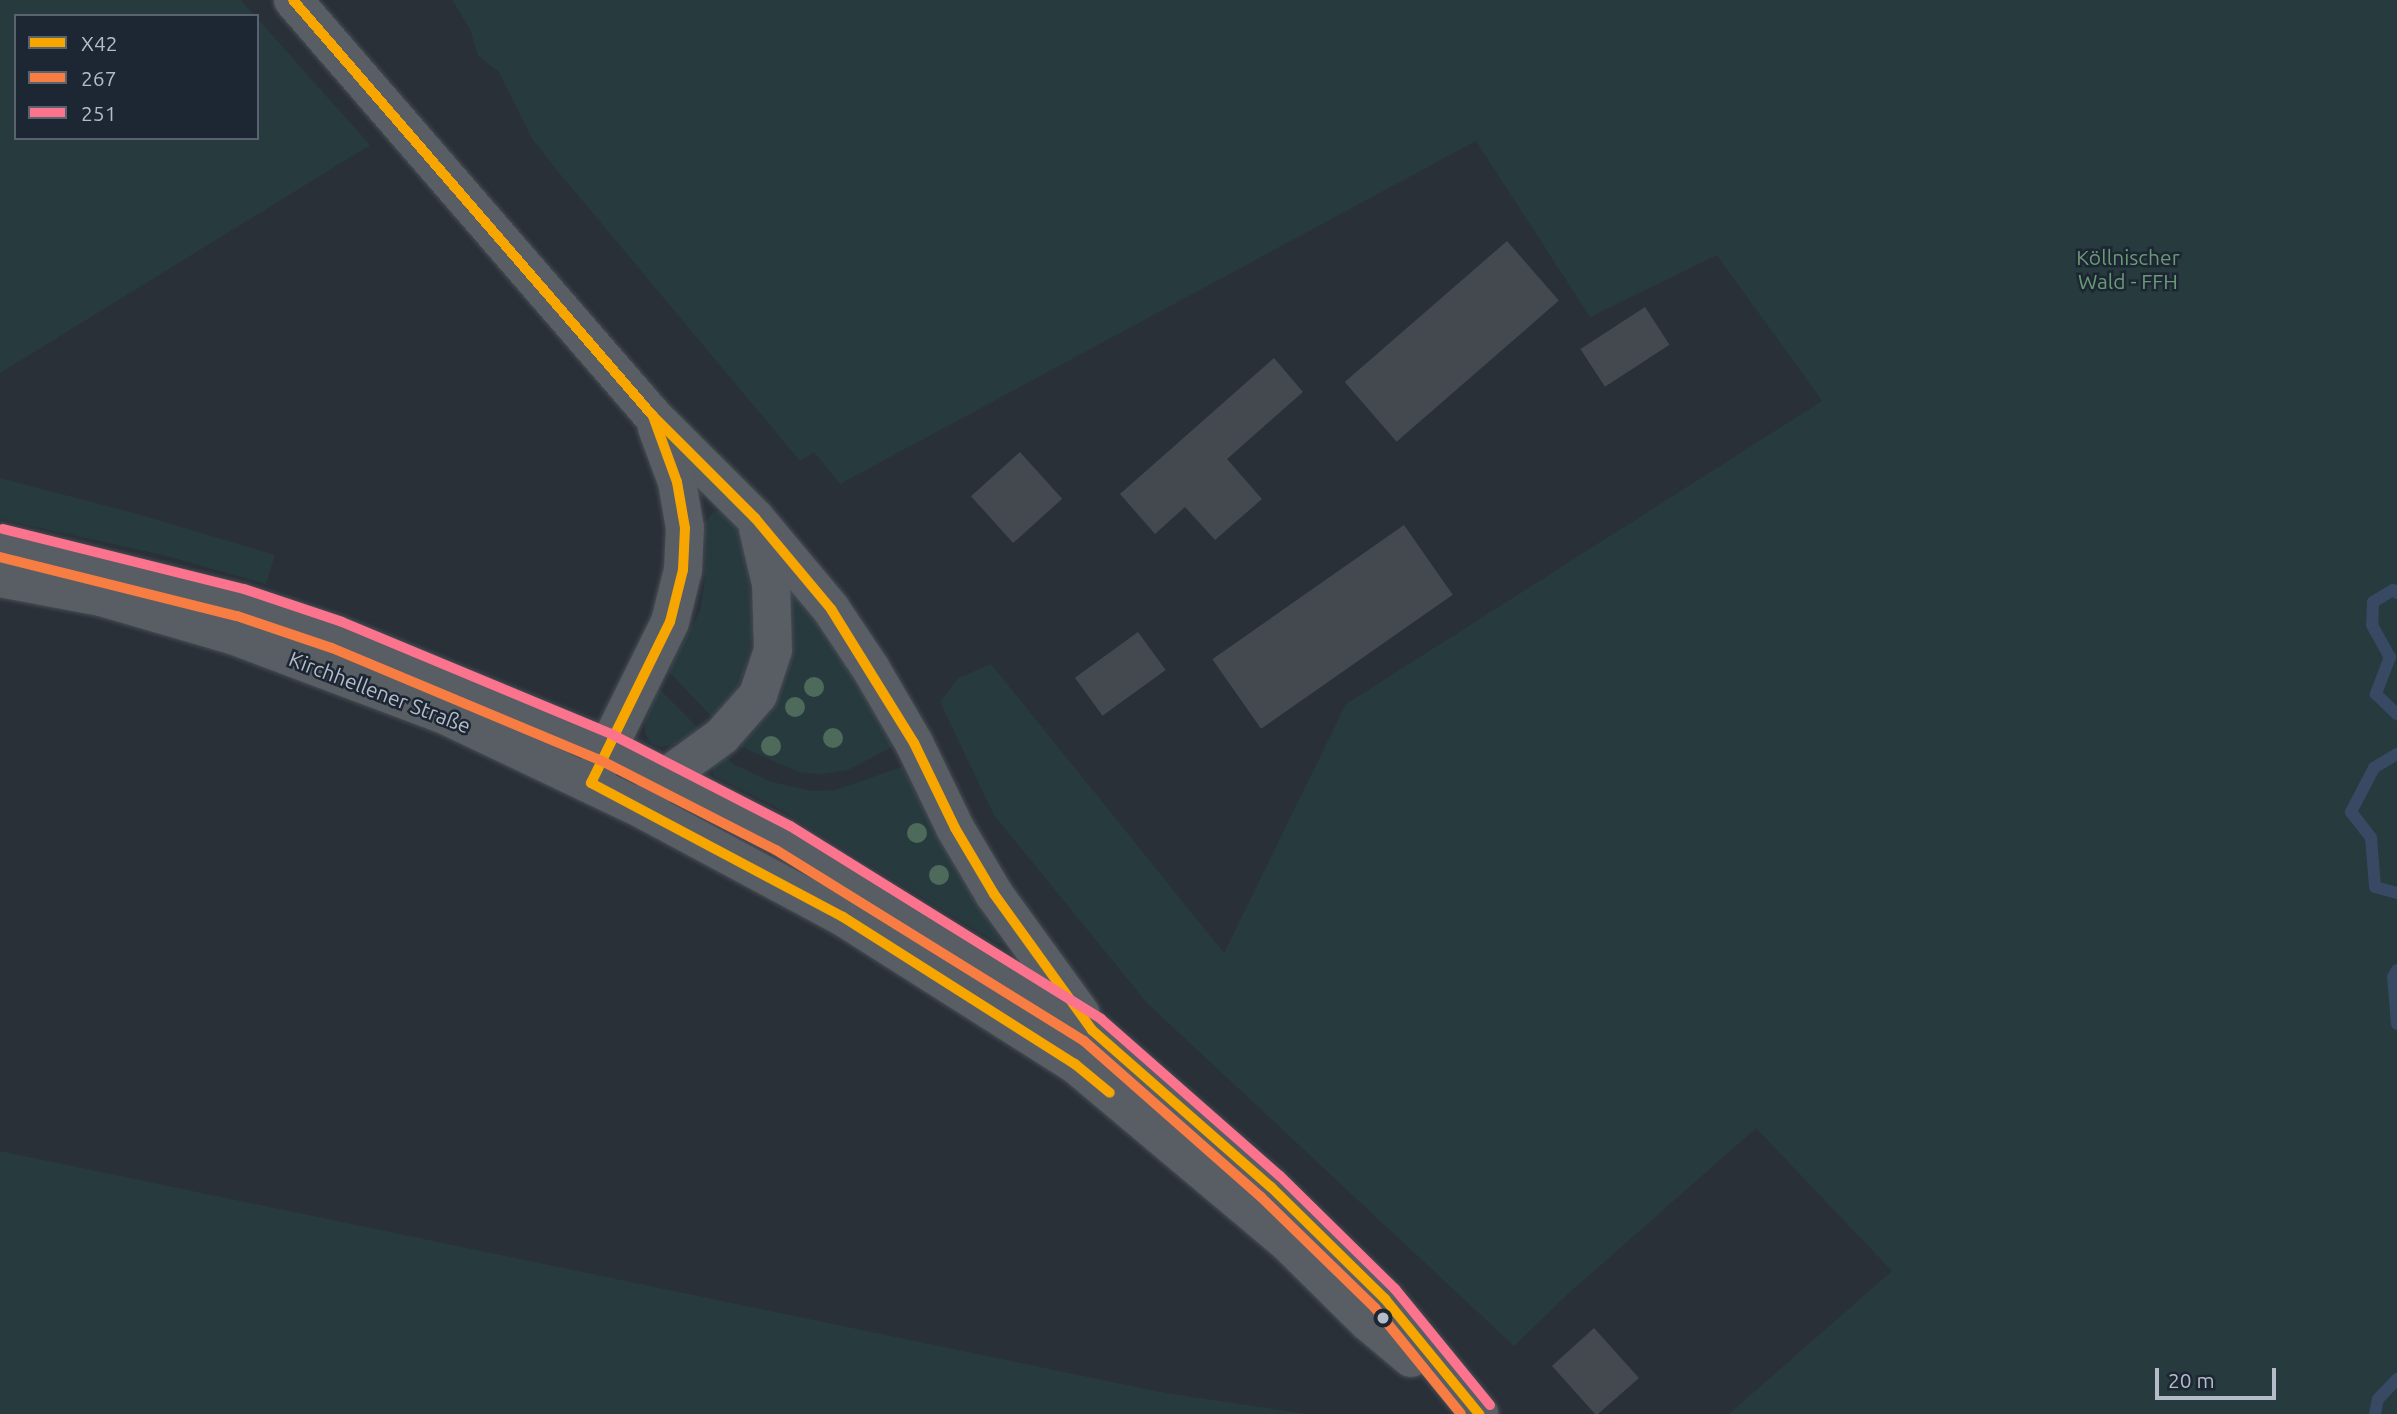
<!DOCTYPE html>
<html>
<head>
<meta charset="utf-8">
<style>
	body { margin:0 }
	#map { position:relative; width:2397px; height:1414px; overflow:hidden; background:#2a3038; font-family:Ubuntu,sans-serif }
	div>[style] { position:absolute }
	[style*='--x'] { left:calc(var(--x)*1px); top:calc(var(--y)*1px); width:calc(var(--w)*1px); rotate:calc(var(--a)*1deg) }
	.green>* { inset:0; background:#273a3e }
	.stream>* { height:12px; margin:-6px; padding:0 6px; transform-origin:6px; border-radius:6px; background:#384963 }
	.building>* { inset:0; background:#444950; transform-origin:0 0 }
	.roads { filter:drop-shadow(0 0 2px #484c53) drop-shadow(0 0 2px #484c53) }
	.secondary>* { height:38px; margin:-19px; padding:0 19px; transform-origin:19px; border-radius:19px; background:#595d64 }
	.bus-1>* { height:10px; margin:-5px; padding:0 5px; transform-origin:5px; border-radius:5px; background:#f7a600 }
	.bus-2>* { height:10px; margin:-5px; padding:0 5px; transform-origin:5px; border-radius:5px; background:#f77d43 }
	.bus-3>* { height:10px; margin:-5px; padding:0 5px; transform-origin:5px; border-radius:5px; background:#fc738d }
	.trees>* { width:20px; height:20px; margin:-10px; border-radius:50%; background:#4e6a5a }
	.dots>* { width:19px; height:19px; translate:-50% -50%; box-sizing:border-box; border:4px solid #1d2633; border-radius:50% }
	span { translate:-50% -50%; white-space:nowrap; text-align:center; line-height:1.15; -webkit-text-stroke:5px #1d2633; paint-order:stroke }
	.park-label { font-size:21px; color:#6b9a76 }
	.street-label { font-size:21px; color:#b4bcc9 }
	.legend { position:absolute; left:14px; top:14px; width:245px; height:126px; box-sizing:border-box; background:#1d2633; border:2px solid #59626f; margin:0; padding:9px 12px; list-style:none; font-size:21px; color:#b4bcc9 }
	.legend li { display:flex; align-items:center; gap:14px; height:35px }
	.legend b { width:35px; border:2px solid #59626f }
	.scale { position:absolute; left:2155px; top:1368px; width:121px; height:32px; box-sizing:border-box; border:4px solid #b4bcc9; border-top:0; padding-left:9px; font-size:21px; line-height:24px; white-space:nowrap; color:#b4bcc9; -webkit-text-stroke:5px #1d2633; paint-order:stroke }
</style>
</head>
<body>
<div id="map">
	<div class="green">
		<div style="clip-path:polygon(0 0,241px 0,255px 16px,16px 16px,16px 138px,257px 138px,257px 18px,370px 145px,0 373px)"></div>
		<div style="clip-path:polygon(452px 0,2397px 0,2397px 1414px,1729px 1414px,1892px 1271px,1756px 1128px,1569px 1293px,1514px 1346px,1147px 1003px,994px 815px,940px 702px,958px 678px,991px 664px,1224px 953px,1346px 704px,1822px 401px,1717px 255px,1590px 317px,1476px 141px,840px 484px,814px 452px,800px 461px,556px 169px,533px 140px,499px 72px,478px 56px,470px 29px)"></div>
		<div style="clip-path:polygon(0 478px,141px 515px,275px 555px,266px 584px,162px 555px,0 519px)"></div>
		<div style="clip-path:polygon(714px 511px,723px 512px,736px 528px,746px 561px,754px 628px,744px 675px,727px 706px,715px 720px,668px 671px,700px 611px,705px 579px,705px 523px)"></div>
		<div style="clip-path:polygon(790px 590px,827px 634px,882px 721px,892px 747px,848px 770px,821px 774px,799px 772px,739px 746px,757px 728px,779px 694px)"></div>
		<div style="clip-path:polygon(658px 688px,700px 730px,673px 745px,660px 747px,651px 744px,645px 733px,645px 722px)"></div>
		<div style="clip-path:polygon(727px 757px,733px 764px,772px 782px,813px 791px,835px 790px,902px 767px,955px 866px,1002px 943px,997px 943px,774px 806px,714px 776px,712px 767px)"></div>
		<div style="clip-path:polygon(0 1151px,1165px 1393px,1308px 1414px,0 1414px)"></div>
	</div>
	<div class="stream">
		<div style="--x:2397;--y:593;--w:5;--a:-143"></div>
		<div style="--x:2393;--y:590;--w:23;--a:149"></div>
		<div style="--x:2373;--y:602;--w:23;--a:92"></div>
		<div style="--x:2372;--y:625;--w:37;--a:61"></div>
		<div style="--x:2390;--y:657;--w:40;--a:111"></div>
		<div style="--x:2376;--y:694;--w:29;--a:44"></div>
		<div style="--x:2397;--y:754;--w:27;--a:149"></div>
		<div style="--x:2374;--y:768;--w:50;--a:117.6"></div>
		<div style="--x:2351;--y:812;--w:33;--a:52"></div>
		<div style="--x:2371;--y:838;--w:49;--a:85.3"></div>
		<div style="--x:2375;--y:887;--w:23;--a:15"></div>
		<div style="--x:2397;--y:970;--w:8;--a:120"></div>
		<div style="--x:2393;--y:977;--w:47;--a:85.1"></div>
		<div style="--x:2375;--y:1414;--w:15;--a:-79"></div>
		<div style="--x:2378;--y:1399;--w:28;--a:-46"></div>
	</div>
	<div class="building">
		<div style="left:1507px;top:241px;width:79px;height:215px;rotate:49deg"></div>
		<div style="left:1645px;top:307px;width:45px;height:77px;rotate:57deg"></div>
		<div style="clip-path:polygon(1274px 358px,1303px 392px,1227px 459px,1262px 499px,1215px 540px,1185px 507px,1155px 534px,1120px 494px)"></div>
		<div style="left:1020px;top:452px;width:63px;height:66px;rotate:48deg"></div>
		<div style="left:1404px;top:525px;width:85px;height:234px;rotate:55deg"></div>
		<div style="left:1138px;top:632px;width:47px;height:78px;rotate:54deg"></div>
		<div style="clip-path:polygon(1594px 1328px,1639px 1378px,1598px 1414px,1595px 1414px,1552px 1366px)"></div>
	</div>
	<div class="roads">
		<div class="secondary">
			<div style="--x:293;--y:0;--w:550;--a:49.13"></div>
			<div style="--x:653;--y:416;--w:144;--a:45"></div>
			<div style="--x:755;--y:518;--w:119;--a:50.1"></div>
			<div style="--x:831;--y:609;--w:72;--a:56.3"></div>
			<div style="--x:871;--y:669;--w:86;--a:59.8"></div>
			<div style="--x:914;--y:743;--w:94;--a:64.2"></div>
			<div style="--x:955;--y:828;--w:77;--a:59.4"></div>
			<div style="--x:994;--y:894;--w:148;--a:54.1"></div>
			<div style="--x:0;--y:543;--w:248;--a:14"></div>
			<div style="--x:241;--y:603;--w:101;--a:18.4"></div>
			<div style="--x:337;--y:635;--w:294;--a:22.6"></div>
			<div style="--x:608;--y:748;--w:197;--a:27.2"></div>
			<div style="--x:783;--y:838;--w:364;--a:31.9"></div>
			<div style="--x:1092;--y:1030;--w:238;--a:41.3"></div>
			<div style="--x:1271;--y:1187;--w:160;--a:44.5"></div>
			<div style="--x:1385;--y:1299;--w:149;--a:50.7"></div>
			<div style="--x:0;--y:578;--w:103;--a:10.7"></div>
			<div style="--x:101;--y:597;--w:136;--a:16.2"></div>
			<div style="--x:232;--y:635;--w:230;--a:20.6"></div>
			<div style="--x:447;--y:716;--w:214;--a:25.5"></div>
			<div style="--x:640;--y:808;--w:230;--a:28.2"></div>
			<div style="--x:843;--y:917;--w:275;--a:32.4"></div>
			<div style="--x:1075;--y:1064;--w:274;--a:40"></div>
			<div style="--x:1285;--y:1240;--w:117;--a:44.7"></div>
			<div style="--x:1368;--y:1322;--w:56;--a:39.9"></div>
			<div style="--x:596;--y:772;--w:167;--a:-63.7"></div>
			<div style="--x:670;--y:622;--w:54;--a:-76"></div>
			<div style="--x:683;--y:570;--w:42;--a:-87.3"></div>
			<div style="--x:685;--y:528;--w:47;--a:-99.9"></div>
			<div style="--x:677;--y:482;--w:58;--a:-110.3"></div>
			<div style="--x:653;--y:793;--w:22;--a:-51"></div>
			<div style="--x:667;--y:776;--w:68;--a:-36"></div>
			<div style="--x:722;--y:736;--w:55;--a:-48.7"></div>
			<div style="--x:758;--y:695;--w:47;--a:-71.6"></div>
			<div style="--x:773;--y:650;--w:66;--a:-91.7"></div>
			<div style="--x:771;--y:584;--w:57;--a:-103.3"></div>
		</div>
	</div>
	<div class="bus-1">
		<div style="--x:293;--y:0;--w:550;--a:49.13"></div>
		<div style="--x:653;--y:416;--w:144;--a:45"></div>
		<div style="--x:755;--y:518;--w:119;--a:50.1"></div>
		<div style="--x:831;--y:609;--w:158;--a:58.2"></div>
		<div style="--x:914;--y:743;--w:94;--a:64.2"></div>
		<div style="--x:955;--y:828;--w:77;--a:59.4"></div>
		<div style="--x:994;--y:894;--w:168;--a:54.2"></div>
		<div style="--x:1092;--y:1030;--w:238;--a:41.3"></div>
		<div style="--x:1271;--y:1187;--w:160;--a:44.5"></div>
		<div style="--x:1385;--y:1299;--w:149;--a:50.7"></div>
		<div style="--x:591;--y:783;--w:285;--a:28"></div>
		<div style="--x:843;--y:917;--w:275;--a:32.4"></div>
		<div style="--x:1075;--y:1064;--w:45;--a:39.6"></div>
		<div style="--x:591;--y:783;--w:179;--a:-63.9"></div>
		<div style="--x:670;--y:622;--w:54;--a:-76"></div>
		<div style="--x:683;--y:570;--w:42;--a:-87.3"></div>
		<div style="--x:685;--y:528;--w:47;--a:-99.9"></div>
		<div style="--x:677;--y:482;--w:70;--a:-110"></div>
	</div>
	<div class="bus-2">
		<div style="--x:0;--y:557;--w:244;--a:14"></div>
		<div style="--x:237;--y:616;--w:100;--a:18.6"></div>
		<div style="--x:332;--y:648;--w:293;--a:22.7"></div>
		<div style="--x:602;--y:761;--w:195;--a:27.1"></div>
		<div style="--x:776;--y:850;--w:362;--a:31.8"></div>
		<div style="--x:1084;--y:1041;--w:236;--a:41.4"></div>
		<div style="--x:1261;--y:1197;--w:159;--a:44.2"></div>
		<div style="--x:1375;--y:1308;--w:136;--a:50.9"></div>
	</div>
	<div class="bus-3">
		<div style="--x:3;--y:529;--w:248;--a:14"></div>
		<div style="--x:244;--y:589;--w:103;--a:18.6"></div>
		<div style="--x:342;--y:622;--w:294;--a:22.6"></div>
		<div style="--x:613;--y:735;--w:199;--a:27.2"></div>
		<div style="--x:790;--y:826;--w:366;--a:31.8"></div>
		<div style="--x:1101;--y:1019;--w:238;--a:41.3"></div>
		<div style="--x:1280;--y:1176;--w:161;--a:44.5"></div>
		<div style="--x:1395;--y:1289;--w:150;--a:50.7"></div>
	</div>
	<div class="trees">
		<div style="left:814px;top:687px"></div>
		<div style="left:795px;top:707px"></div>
		<div style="left:833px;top:738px"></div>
		<div style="left:771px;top:746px"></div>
		<div style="left:917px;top:833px"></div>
		<div style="left:939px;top:875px"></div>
	</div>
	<div class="dots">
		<div style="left:1383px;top:1318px;background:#b4bcc9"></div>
	</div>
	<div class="park-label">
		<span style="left:2128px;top:269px">Köllnischer<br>Wald - FFH</span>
	</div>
	<div class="street-label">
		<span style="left:380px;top:692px;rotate:21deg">Kirchhellener Straße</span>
	</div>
	<ul class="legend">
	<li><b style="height:9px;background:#f7a600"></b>X42</li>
	<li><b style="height:9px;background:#f77d43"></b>267</li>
	<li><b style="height:9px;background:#fc738d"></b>251</li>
	</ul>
	<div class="scale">20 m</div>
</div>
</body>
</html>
